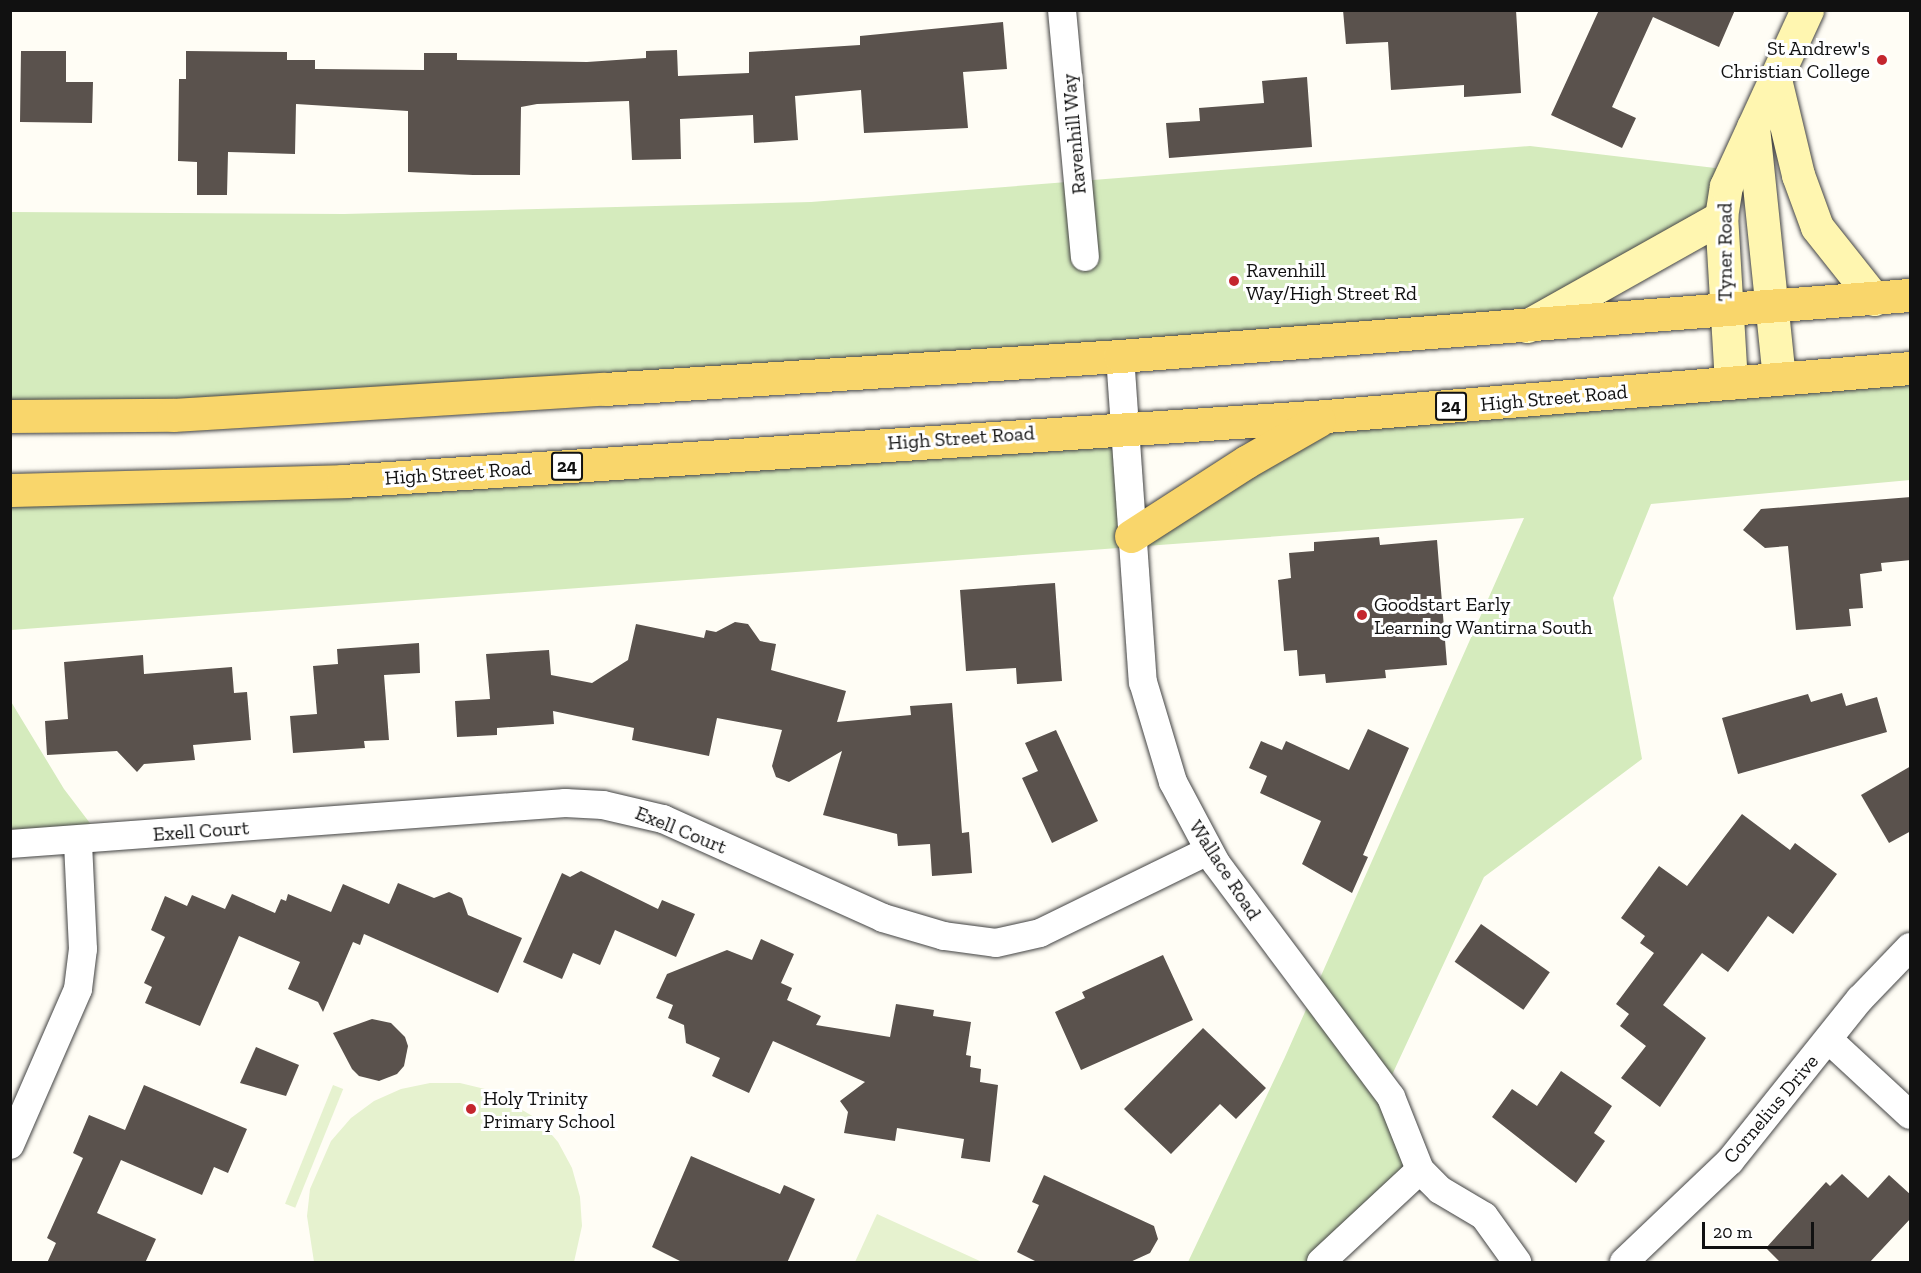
<!DOCTYPE html>
<html>
<head>
<meta charset="utf-8">
<style>
	body { margin:0 }
	#map { position:relative; width:1921px; height:1273px; overflow:hidden; background:#fffdf5; font-family:"Zilla Slab",serif }
	div>[style] { position:absolute }
	[style*='--x'] { left:calc(var(--x)*1px); top:calc(var(--y)*1px); width:calc(var(--w)*1px); rotate:calc(var(--a)*1deg) }
	.green>* { inset:0; background:#d5ebbd }
	.pitch>* { inset:0; background:#e6f2cf; transform-origin:0 0 }
	.building>* { inset:0; background:#5a524d; transform-origin:0 0 }
	.roads { filter:drop-shadow(0 0 2px #444) drop-shadow(0 0 2px #444) }
	.street>* { height:28px; margin:-14px; padding:0 14px; transform-origin:14px; border-radius:14px; background:#fff }
	.secondary>* { height:33px; margin:-16.5px; padding:0 16.5px; transform-origin:16.5px; border-radius:16.5px; background:#fff6b0 }
	.primary>* { height:33px; margin:-16.5px; padding:0 16.5px; transform-origin:16.5px; border-radius:16.5px; background:#f9d66b }
	.dots>* { width:16px; height:16px; translate:-50% -50%; box-sizing:border-box; border:3px solid #fff; border-radius:50% }
	span { translate:-50% -50%; white-space:nowrap; text-align:center; line-height:1.15; -webkit-text-stroke:6px #fff; paint-order:stroke }
	.shield-label span { padding:2px 4px; background:#fff; border:2px solid; border-radius:4px; -webkit-text-stroke-width:0 }
	.shield-label { font-size:18px; color:#111; font-weight:700 }
	.poi-label { font-size:20px; color:#111 }
	.right { translate:-100% -50%; text-align:right }
	.left { translate:0 -50%; text-align:left }
	.street-label { font-size:20px; color:#111 }
	.frame { position:absolute; inset:0; border:12px solid #111; pointer-events:none }
	.scale { position:absolute; left:1702px; top:1222px; width:112px; height:27px; box-sizing:border-box; border:3px solid #111; border-top:0; padding-left:8px; font-size:18px; line-height:21px; white-space:nowrap; color:#111; -webkit-text-stroke:4px #fff; paint-order:stroke }
</style>
</head>
<body>
<div id="map">
	<div class="green">
		<div style="clip-path:polygon(1530px 146px,1732px 170px,1721px 217px,1527px 326px,11px 416px,11px 212px,344px 214px,811px 202px)"></div>
		<div style="clip-path:polygon(1910px 368px,1910px 480px,1651px 504px,1613px 598px,1642px 759px,1484px 877px,1385px 1090px,1413px 1158px,1321px 1262px,1188px 1262px,1285px 1057px,1524px 518px,11px 630px,11px 490px,1124px 427px,1131px 536px,1326px 416px)"></div>
		<div style="clip-path:polygon(10px 700px,64px 789px,102px 839px,11px 844px)"></div>
	</div>
	<div class="pitch">
		<div style="clip-path:polygon(430px 1083px,460px 1083px,489px 1090px,539px 1120px,558px 1142px,572px 1168px,580px 1197px,582px 1226px,574px 1262px,314px 1262px,307px 1216px,310px 1189px,331px 1141px,351px 1118px,374px 1101px,401px 1089px)"></div>
		<div style="left:333px;top:1085px;width:11px;height:128px;rotate:22deg"></div>
		<div style="clip-path:polygon(877px 1214px,982px 1262px,855px 1262px)"></div>
	</div>
	<div class="building">
		<div style="clip-path:polygon(1343px 10px,1516px 10px,1521px 93px,1464px 97px,1464px 85px,1391px 90px,1388px 42px,1346px 44px)"></div>
		<div style="clip-path:polygon(1599px 10px,1735px 10px,1719px 47px,1653px 17px,1612px 107px,1636px 118px,1622px 148px,1551px 115px)"></div>
		<div style="clip-path:polygon(1003px 22px,1007px 69px,963px 72px,968px 128px,864px 133px,861px 90px,795px 96px,798px 140px,754px 143px,753px 115px,680px 119px,681px 159px,632px 160px,629px 101px,537px 104px,521px 107px,520px 175px,473px 175px,408px 172px,408px 111px,296px 104px,295px 154px,228px 152px,227px 195px,197px 195px,197px 162px,178px 161px,179px 79px,186px 79px,186px 51px,287px 52px,287px 60px,315px 60px,315px 69px,424px 70px,424px 53px,457px 53px,457px 60px,587px 62px,646px 58px,646px 51px,677px 50px,678px 76px,749px 73px,749px 52px,860px 45px,860px 36px)"></div>
		<div style="clip-path:polygon(21px 51px,66px 51px,66px 82px,93px 82px,92px 123px,20px 122px)"></div>
		<div style="clip-path:polygon(1307px 77px,1312px 147px,1169px 158px,1166px 123px,1200px 121px,1199px 108px,1264px 103px,1262px 81px)"></div>
		<div style="clip-path:polygon(1911px 497px,1911px 560px,1881px 563px,1882px 571px,1860px 574px,1863px 608px,1849px 609px,1851px 626px,1796px 630px,1788px 546px,1765px 548px,1743px 530px,1761px 509px)"></div>
		<div style="clip-path:polygon(1379px 537px,1380px 545px,1437px 540px,1447px 665px,1385px 670px,1386px 678px,1326px 683px,1325px 674px,1299px 676px,1297px 650px,1284px 651px,1278px 580px,1291px 578px,1289px 553px,1314px 551px,1314px 542px)"></div>
		<div style="clip-path:polygon(1055px 583px,1062px 681px,1017px 684px,1016px 668px,966px 671px,960px 590px)"></div>
		<div style="clip-path:polygon(735px 622px,748px 624px,760px 641px,776px 644px,771px 670px,846px 691px,837px 722px,911px 715px,910px 706px,952px 703px,962px 833px,969px 832px,972px 873px,932px 876px,930px 844px,898px 846px,897px 834px,823px 815px,842px 751px,789px 782px,776px 777px,772px 766px,782px 730px,717px 718px,709px 756px,632px 740px,634px 728px,553px 711px,554px 724px,497px 728px,497px 735px,457px 737px,455px 701px,490px 699px,486px 654px,549px 650px,551px 675px,592px 683px,628px 660px,636px 624px,704px 638px,706px 630px,716px 632px)"></div>
		<div style="clip-path:polygon(419px 643px,420px 673px,384px 675px,389px 740px,364px 741px,365px 748px,293px 753px,290px 716px,317px 714px,313px 666px,338px 664px,337px 649px)"></div>
		<div style="clip-path:polygon(143px 655px,144px 674px,232px 667px,234px 693px,247px 692px,251px 740px,193px 745px,195px 760px,144px 764px,137px 772px,117px 751px,47px 755px,45px 721px,68px 719px,64px 662px)"></div>
		<div style="clip-path:polygon(1842px 693px,1846px 706px,1877px 697px,1887px 732px,1738px 774px,1722px 718px,1808px 694px,1811px 702px)"></div>
		<div style="clip-path:polygon(1368px 729px,1409px 748px,1363px 855px,1368px 857px,1352px 893px,1302px 864px,1321px 821px,1260px 793px,1267px 776px,1249px 768px,1261px 741px,1282px 750px,1286px 741px,1349px 770px)"></div>
		<div style="clip-path:polygon(1056px 730px,1098px 821px,1052px 843px,1022px 778px,1038px 771px,1025px 743px)"></div>
		<div style="clip-path:polygon(1911px 766px,1911px 831px,1889px 843px,1861px 795px)"></div>
		<div style="clip-path:polygon(1742px 814px,1790px 850px,1795px 843px,1837px 874px,1793px 934px,1768px 916px,1728px 972px,1702px 953px,1663px 1005px,1706px 1038px,1660px 1107px,1621px 1078px,1646px 1046px,1620px 1026px,1629px 1014px,1616px 1004px,1654px 953px,1640px 943px,1645px 936px,1621px 918px,1659px 866px,1687px 886px)"></div>
		<div style="clip-path:polygon(581px 871px,658px 909px,662px 900px,695px 914px,676px 957px,615px 930px,600px 965px,573px 953px,562px 979px,523px 962px,562px 873px,570px 877px)"></div>
		<div style="clip-path:polygon(398px 883px,434px 898px,449px 892px,462px 898px,468px 915px,522px 938px,498px 993px,364px 934px,360px 945px,353px 942px,323px 1012px,318px 1002px,288px 989px,300px 962px,239px 936px,200px 1026px,145px 1003px,152px 987px,144px 983px,165px 937px,151px 930px,165px 896px,187px 906px,192px 895px,225px 909px,232px 894px,275px 913px,281px 899px,286px 901px,288px 894px,331px 912px,343px 884px,389px 904px)"></div>
		<div style="left:1481px;top:924px;width:84px;height:46px;rotate:35deg"></div>
		<div style="clip-path:polygon(761px 939px,794px 954px,781px 983px,792px 988px,787px 1000px,821px 1016px,816px 1025px,890px 1037px,896px 1004px,934px 1010px,933px 1016px,971px 1022px,966px 1055px,971px 1056px,970px 1067px,981px 1069px,980px 1082px,998px 1085px,990px 1162px,961px 1158px,964px 1139px,897px 1128px,895px 1141px,844px 1133px,848px 1112px,840px 1101px,865px 1082px,773px 1041px,749px 1093px,712px 1076px,720px 1058px,686px 1043px,684px 1025px,668px 1018px,673px 1005px,656px 998px,667px 974px,727px 950px,752px 960px)"></div>
		<div style="clip-path:polygon(1163px 955px,1193px 1020px,1081px 1070px,1055px 1012px,1085px 998px,1082px 992px)"></div>
		<div style="clip-path:polygon(372px 1019px,391px 1023px,405px 1037px,408px 1046px,404px 1066px,397px 1074px,379px 1081px,359px 1076px,352px 1069px,333px 1033px)"></div>
		<div style="clip-path:polygon(1203px 1028px,1266px 1088px,1236px 1119px,1220px 1104px,1171px 1154px,1124px 1109px)"></div>
		<div style="clip-path:polygon(256px 1047px,299px 1065px,286px 1096px,240px 1083px)"></div>
		<div style="clip-path:polygon(1561px 1071px,1612px 1106px,1594px 1133px,1605px 1141px,1576px 1183px,1492px 1117px,1512px 1089px,1537px 1106px)"></div>
		<div style="clip-path:polygon(144px 1085px,247px 1129px,228px 1173px,214px 1167px,202px 1195px,121px 1160px,97px 1213px,156px 1239px,145px 1263px,47px 1263px,56px 1243px,47px 1238px,83px 1158px,73px 1153px,89px 1115px,125px 1130px)"></div>
		<div style="clip-path:polygon(691px 1156px,780px 1194px,784px 1185px,815px 1199px,787px 1263px,684px 1263px,652px 1247px)"></div>
		<div style="clip-path:polygon(1842px 1174px,1868px 1198px,1889px 1175px,1911px 1195px,1911px 1218px,1869px 1263px,1781px 1263px,1766px 1248px,1826px 1182px,1830px 1186px)"></div>
		<div style="clip-path:polygon(1044px 1175px,1154px 1226px,1158px 1239px,1150px 1253px,1128px 1263px,1039px 1263px,1017px 1252px,1039px 1205px,1032px 1202px)"></div>
	</div>
	<div class="roads">
		<div class="street">
			<div style="--x:1062;--y:10;--w:248;--a:84.7"></div>
			<div style="--x:1120;--y:356;--w:327;--a:86"></div>
			<div style="--x:1143;--y:682;--w:104;--a:73.3"></div>
			<div style="--x:1173;--y:782;--w:92;--a:62"></div>
			<div style="--x:1216;--y:863;--w:292;--a:53.2"></div>
			<div style="--x:1391;--y:1097;--w:79;--a:68.3"></div>
			<div style="--x:1420;--y:1170;--w:28;--a:45"></div>
			<div style="--x:1440;--y:1190;--w:51;--a:30.6"></div>
			<div style="--x:1484;--y:1216;--w:57;--a:54.3"></div>
			<div style="--x:10;--y:844;--w:557;--a:-4.22"></div>
			<div style="--x:565;--y:803;--w:38;--a:3"></div>
			<div style="--x:603;--y:805;--w:62;--a:13.1"></div>
			<div style="--x:663;--y:819;--w:241;--a:24.2"></div>
			<div style="--x:883;--y:918;--w:64;--a:16.4"></div>
			<div style="--x:944;--y:936;--w:52;--a:7.7"></div>
			<div style="--x:996;--y:943;--w:45;--a:-12.8"></div>
			<div style="--x:1040;--y:933;--w:187;--a:-26"></div>
			<div style="--x:1829;--y:1040;--w:110;--a:42.8"></div>
			<div style="--x:10;--y:1145;--w:170;--a:-66.4"></div>
			<div style="--x:78;--y:989;--w:40;--a:-82.9"></div>
			<div style="--x:83;--y:949;--w:108;--a:-92.7"></div>
			<div style="--x:1321;--y:1262;--w:135;--a:-42.9"></div>
			<div style="--x:1624;--y:1262;--w:146;--a:-43.6"></div>
			<div style="--x:1730;--y:1161;--w:208;--a:-51.3"></div>
			<div style="--x:1860;--y:999;--w:72;--a:-46.1"></div>
		</div>
		<div class="secondary">
			<div style="--x:1775;--y:79;--w:99;--a:76.5"></div>
			<div style="--x:1798;--y:175;--w:55;--a:69.9"></div>
			<div style="--x:1817;--y:227;--w:92;--a:51.6"></div>
			<div style="--x:1753;--y:127;--w:253;--a:84.1"></div>
			<div style="--x:1527;--y:326;--w:223;--a:-29.3"></div>
			<div style="--x:1731;--y:383;--w:166;--a:-93.4"></div>
			<div style="--x:1721;--y:217;--w:31;--a:-81"></div>
			<div style="--x:1726;--y:186;--w:194;--a:-65.3"></div>
		</div>
		<div class="primary">
			<div style="--x:10;--y:416;--w:163;--a:-0.4"></div>
			<div style="--x:173;--y:415;--w:432;--a:-3.5"></div>
			<div style="--x:604;--y:389;--w:517;--a:-3.66"></div>
			<div style="--x:1120;--y:356;--w:792;--a:-4.42"></div>
			<div style="--x:10;--y:490;--w:333;--a:-1.5"></div>
			<div style="--x:343;--y:481;--w:985;--a:-3.78"></div>
			<div style="--x:1326;--y:416;--w:586;--a:-4.7"></div>
			<div style="--x:1131;--y:536;--w:137;--a:-32.8"></div>
			<div style="--x:1246;--y:462;--w:84;--a:-29.9"></div>
		</div>
	</div>
	<div class="dots">
		<div style="left:1882px;top:60px;background:#c4262e"></div>
		<div style="left:1234px;top:281px;background:#c4262e"></div>
		<div style="left:1362px;top:615px;background:#c4262e"></div>
		<div style="left:471px;top:1109px;background:#c4262e"></div>
	</div>
	<div class="shield-label">
		<span style="left:1451px;top:406px">24</span>
		<span style="left:567px;top:466px">24</span>
	</div>
	<div class="poi-label">
		<span class="right" style="left:1870px;top:60px">St Andrew's<br>Christian College</span>
		<span class="left" style="left:1246px;top:282px">Ravenhill<br>Way/High Street Rd</span>
		<span class="left" style="left:1374px;top:616px">Goodstart Early<br>Learning Wantirna South</span>
		<span class="left" style="left:483px;top:1110px">Holy Trinity<br>Primary School</span>
	</div>
	<div class="street-label">
		<span style="left:1074px;top:134px;rotate:-95deg">Ravenhill Way</span>
		<span style="left:1725px;top:252px;rotate:-90deg">Tyner Road</span>
		<span style="left:1554px;top:398px;rotate:-5deg">High Street Road</span>
		<span style="left:961px;top:438px;rotate:-4deg">High Street Road</span>
		<span style="left:458px;top:473px;rotate:-4deg">High Street Road</span>
		<span style="left:681px;top:830px;rotate:22deg">Exell Court</span>
		<span style="left:201px;top:831px;rotate:-4deg">Exell Court</span>
		<span style="left:1225px;top:870px;rotate:57deg">Wallace Road</span>
		<span style="left:1771px;top:1109px;rotate:-50deg">Cornelius Drive</span>
	</div>
	<div class="frame"></div>
	<div class="scale">20 m</div>
</div>
</body>
</html>
